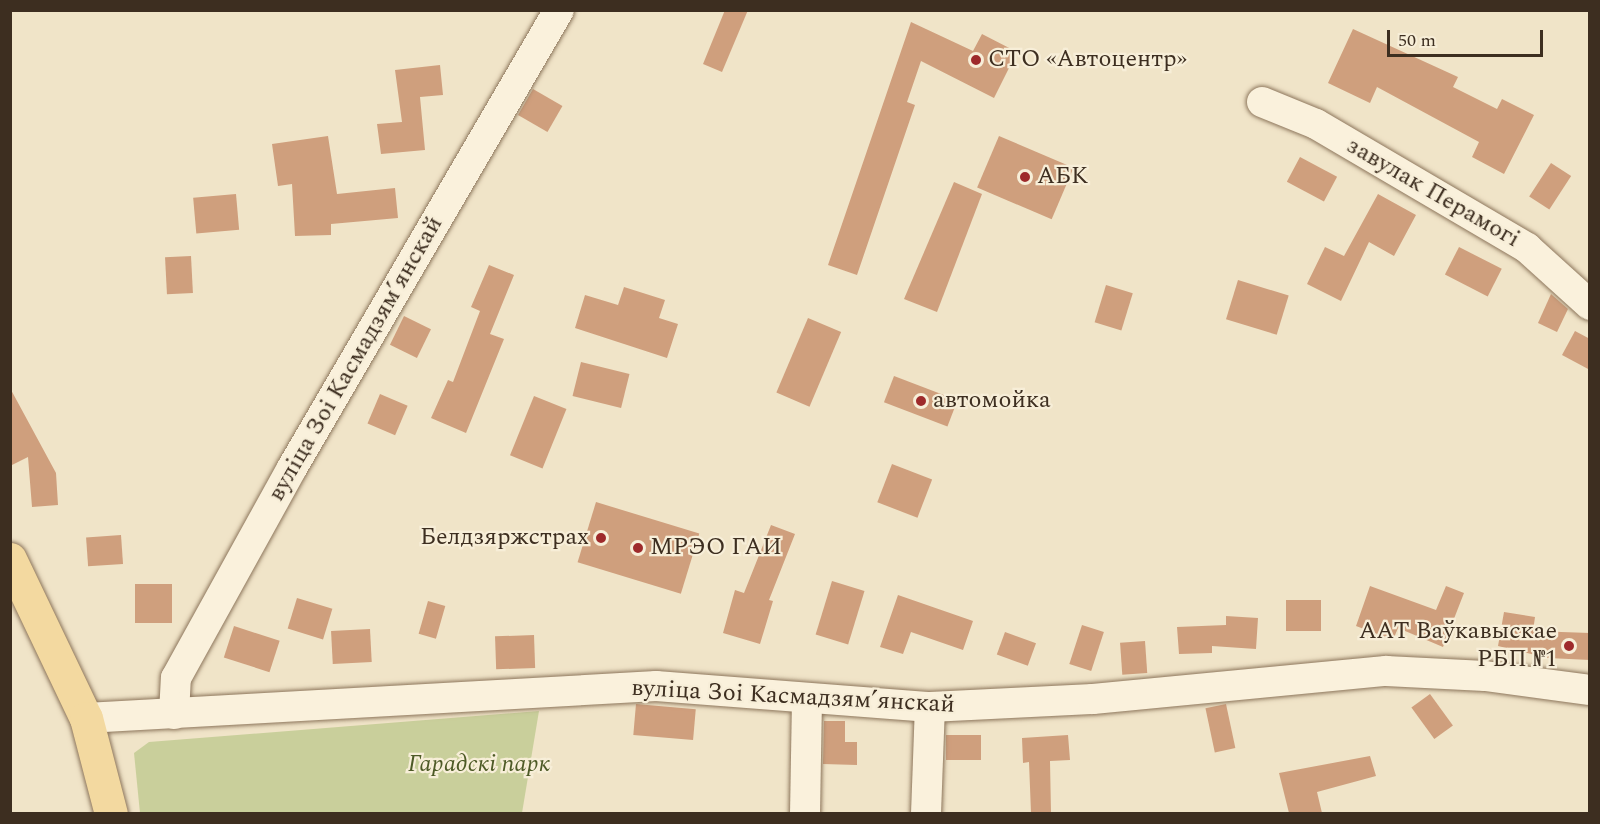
<!DOCTYPE html>
<html>
<head>
<meta charset="utf-8">
<style>
	body { margin:0 }
	#map { position:relative; width:1600px; height:824px; overflow:hidden; background:#f0e4c8; font-family:Spectral,serif }
	div>[style] { position:absolute }
	[style*='--x'] { left:calc(var(--x)*1px); top:calc(var(--y)*1px); width:calc(var(--w)*1px); rotate:calc(var(--a)*1deg) }
	.green>* { inset:0; background:#c9cf9b }
	.building>* { inset:0; background:#cf9f7d; transform-origin:0 0 }
	.roads { filter:drop-shadow(0 0 2px #8d765c) drop-shadow(0 0 2px #8d765c) }
	.minor>* { height:30px; margin:-15px; padding:0 15px; transform-origin:15px; border-radius:15px; background:#faf1dc }
	.major>* { height:33px; margin:-16.5px; padding:0 16.5px; transform-origin:16.5px; border-radius:16.5px; background:#f3d9a0 }
	.dots>* { width:16px; height:16px; translate:-50% -50%; box-sizing:border-box; border:3px solid #f7eed8; border-radius:50% }
	span { translate:-50% -50%; white-space:nowrap; text-align:center; line-height:1.15; -webkit-text-stroke:4.5px #f7eed8; paint-order:stroke }
	.poi-label { font-size:24px; color:#3d2e20 }
	.left { translate:0 -50%; text-align:left }
	.right { translate:-100% -50%; text-align:right }
	.street-label { font-size:24px; color:#3d2e20 }
	.park-label { font-size:24px; color:#4d5a26; font-style:italic }
	.frame { position:absolute; inset:0; border:12px solid #3d2e20; pointer-events:none }
	.scale { position:absolute; left:1387px; top:30px; width:156px; height:27px; box-sizing:border-box; border:3px solid #3d2e20; border-top:0; padding-left:8px; font-size:18px; line-height:21px; white-space:nowrap; color:#3d2e20; -webkit-text-stroke:4px #f7eed8; paint-order:stroke }
</style>
</head>
<body>
<div id="map">
	<div class="green">
		<div style="clip-path:polygon(539px 711px,522px 813px,140px 813px,134px 753px,149px 742px)"></div>
	</div>
	<div class="building">
		<div style="clip-path:polygon(725px 10px,748px 10px,722px 72px,703px 64px)"></div>
		<div style="clip-path:polygon(911px 22px,973px 51px,982px 34px,1017px 52px,994px 98px,921px 61px,907px 102px,915px 105px,857px 275px,828px 265px)"></div>
		<div style="clip-path:polygon(1353px 29px,1458px 77px,1453px 87px,1497px 109px,1502px 99px,1534px 115px,1504px 174px,1472px 157px,1479px 142px,1377px 87px,1370px 103px,1328px 83px)"></div>
		<div style="clip-path:polygon(440px 65px,443px 95px,420px 97px,425px 150px,381px 154px,377px 124px,402px 122px,395px 70px)"></div>
		<div style="left:533px;top:89px;width:34px;height:30px;rotate:30deg"></div>
		<div style="clip-path:polygon(328px 136px,337px 194px,395px 188px,398px 218px,331px 224px,331px 235px,295px 236px,292px 184px,278px 186px,272px 144px)"></div>
		<div style="left:999px;top:136px;width:81px;height:56px;rotate:23deg"></div>
		<div style="left:1300px;top:157px;width:42px;height:28px;rotate:28deg"></div>
		<div style="left:1551px;top:163px;width:24px;height:40px;rotate:33deg"></div>
		<div style="clip-path:polygon(954px 182px,982px 194px,937px 312px,904px 299px)"></div>
		<div style="left:236px;top:194px;width:36px;height:43px;rotate:85deg"></div>
		<div style="clip-path:polygon(1378px 194px,1416px 215px,1394px 256px,1369px 242px,1341px 301px,1307px 284px,1325px 247px,1344px 256px)"></div>
		<div style="left:1459px;top:247px;width:48px;height:31px;rotate:27deg"></div>
		<div style="left:191px;top:256px;width:37px;height:26px;rotate:87deg"></div>
		<div style="clip-path:polygon(489px 265px,514px 275px,490px 334px,504px 339px,466px 433px,431px 418px,448px 380px,453px 382px,480px 311px,471px 307px)"></div>
		<div style="left:1238px;top:280px;width:53px;height:41px;rotate:17deg"></div>
		<div style="left:1106px;top:285px;width:28px;height:39px;rotate:17deg"></div>
		<div style="clip-path:polygon(624px 287px,665px 300px,659px 318px,678px 324px,667px 358px,575px 328px,585px 295px,618px 305px)"></div>
		<div style="clip-path:polygon(1551px 294px,1568px 309px,1557px 332px,1538px 323px)"></div>
		<div style="left:404px;top:316px;width:30px;height:32px;rotate:26deg"></div>
		<div style="left:808px;top:318px;width:36px;height:81px;rotate:23deg"></div>
		<div style="clip-path:polygon(1575px 331px,1590px 339px,1590px 370px,1562px 355px)"></div>
		<div style="left:581px;top:362px;width:50px;height:35px;rotate:14deg"></div>
		<div style="left:894px;top:376px;width:68px;height:28px;rotate:21deg"></div>
		<div style="clip-path:polygon(10px 388px,56px 473px,58px 505px,32px 507px,28px 457px,10px 466px)"></div>
		<div style="left:380px;top:394px;width:30px;height:32px;rotate:23deg"></div>
		<div style="left:534px;top:396px;width:35px;height:64px;rotate:22deg"></div>
		<div style="left:892px;top:464px;width:43px;height:41px;rotate:21deg"></div>
		<div style="left:596px;top:502px;width:108px;height:63px;rotate:17deg"></div>
		<div style="clip-path:polygon(771px 525px,795px 534px,769px 600px,773px 601px,760px 644px,723px 633px,735px 590px,744px 593px)"></div>
		<div style="left:121px;top:535px;width:29px;height:35px;rotate:86deg"></div>
		<div style="left:832px;top:581px;width:34px;height:56px;rotate:17deg"></div>
		<div style="left:135px;top:584px;width:37px;height:39px"></div>
		<div style="clip-path:polygon(1370px 586px,1436px 610px,1446px 586px,1464px 593px,1443px 647px,1398px 628px,1393px 640px,1356px 626px)"></div>
		<div style="clip-path:polygon(898px 595px,973px 621px,963px 650px,911px 632px,903px 654px,880px 647px)"></div>
		<div style="left:297px;top:598px;width:37px;height:32px;rotate:17deg"></div>
		<div style="left:1286px;top:600px;width:35px;height:31px"></div>
		<div style="left:428px;top:601px;width:18px;height:34px;rotate:16deg"></div>
		<div style="clip-path:polygon(1504px 612px,1535px 617px,1533px 631px,1590px 633px,1590px 660px,1548px 658px,1498px 646px)"></div>
		<div style="clip-path:polygon(1226px 616px,1258px 618px,1256px 649px,1212px 646px,1212px 653px,1179px 654px,1177px 627px,1226px 625px)"></div>
		<div style="left:1082px;top:625px;width:23px;height:41px;rotate:18deg"></div>
		<div style="left:234px;top:626px;width:48px;height:33px;rotate:18deg"></div>
		<div style="left:370px;top:629px;width:33px;height:39px;rotate:87deg"></div>
		<div style="left:1005px;top:632px;width:33px;height:24px;rotate:20deg"></div>
		<div style="left:534px;top:635px;width:33px;height:39px;rotate:88deg"></div>
		<div style="left:1145px;top:641px;width:32px;height:25px;rotate:86deg"></div>
		<div style="left:1430px;top:694px;width:39px;height:23px;rotate:54deg"></div>
		<div style="left:636px;top:704px;width:60px;height:31px;rotate:5deg"></div>
		<div style="left:1226px;top:704px;width:45px;height:21px;rotate:78deg"></div>
		<div style="clip-path:polygon(824px 721px,845px 721px,845px 742px,857px 742px,857px 765px,823px 764px)"></div>
		<div style="left:981px;top:735px;width:25px;height:35px;rotate:90deg"></div>
		<div style="clip-path:polygon(1068px 735px,1070px 760px,1050px 761px,1051px 813px,1031px 813px,1029px 762px,1023px 763px,1022px 738px)"></div>
		<div style="clip-path:polygon(1370px 756px,1376px 776px,1317px 792px,1322px 813px,1289px 813px,1279px 773px)"></div>
	</div>
	<div class="roads">
		<div class="minor">
			<div style="--x:1262;--y:102;--w:58;--a:22.2"></div>
			<div style="--x:1316;--y:124;--w:245;--a:30.4"></div>
			<div style="--x:1527;--y:248;--w:85;--a:42.1"></div>
			<div style="--x:174;--y:714;--w:36;--a:-87"></div>
			<div style="--x:176;--y:678;--w:240;--a:-61.1"></div>
			<div style="--x:292;--y:468;--w:530;--a:-59.76"></div>
			<div style="--x:86;--y:718;--w:571;--a:-3.21"></div>
			<div style="--x:656;--y:686;--w:275;--a:4.4"></div>
			<div style="--x:930;--y:707;--w:163;--a:-2.8"></div>
			<div style="--x:1093;--y:699;--w:294;--a:-5.5"></div>
			<div style="--x:1386;--y:671;--w:99;--a:2.9"></div>
			<div style="--x:1485;--y:676;--w:106;--a:7.6"></div>
			<div style="--x:805;--y:814;--w:113;--a:-89"></div>
			<div style="--x:926;--y:814;--w:107;--a:-87.9"></div>
		</div>
		<div class="major">
			<div style="--x:10;--y:559;--w:176;--a:64.5"></div>
			<div style="--x:86;--y:718;--w:99;--a:75.4"></div>
		</div>
	</div>
	<div class="dots">
		<div style="left:976px;top:60px;background:#9e2a2b"></div>
		<div style="left:1025px;top:177px;background:#9e2a2b"></div>
		<div style="left:921px;top:401px;background:#9e2a2b"></div>
		<div style="left:601px;top:538px;background:#9e2a2b"></div>
		<div style="left:638px;top:548px;background:#9e2a2b"></div>
		<div style="left:1569px;top:646px;background:#9e2a2b"></div>
	</div>
	<div class="poi-label">
		<span class="left" style="left:988px;top:60px">СТО «Автоцентр»</span>
		<span class="left" style="left:1037px;top:177px">АБК</span>
		<span class="left" style="left:933px;top:401px">автомойка</span>
		<span class="right" style="left:589px;top:538px">Белдзяржстрах</span>
		<span class="left" style="left:650px;top:548px">МРЭО ГАИ</span>
		<span class="right" style="left:1557px;top:646px">ААТ Ваўкавыскае<br>РБП №1</span>
	</div>
	<div class="street-label">
		<span style="left:1433px;top:193px;rotate:30deg">завулак Перамогі</span>
		<span style="left:356px;top:359px;rotate:-60deg">вуліца Зоі Касмадзямʼянскай</span>
		<span style="left:793px;top:697px;rotate:3deg">вуліца Зоі Касмадзямʼянскай</span>
	</div>
	<div class="park-label">
		<span style="left:479px;top:765px">Гарадскі парк</span>
	</div>
	<div class="frame"></div>
	<div class="scale">50 m</div>
</div>
</body>
</html>
